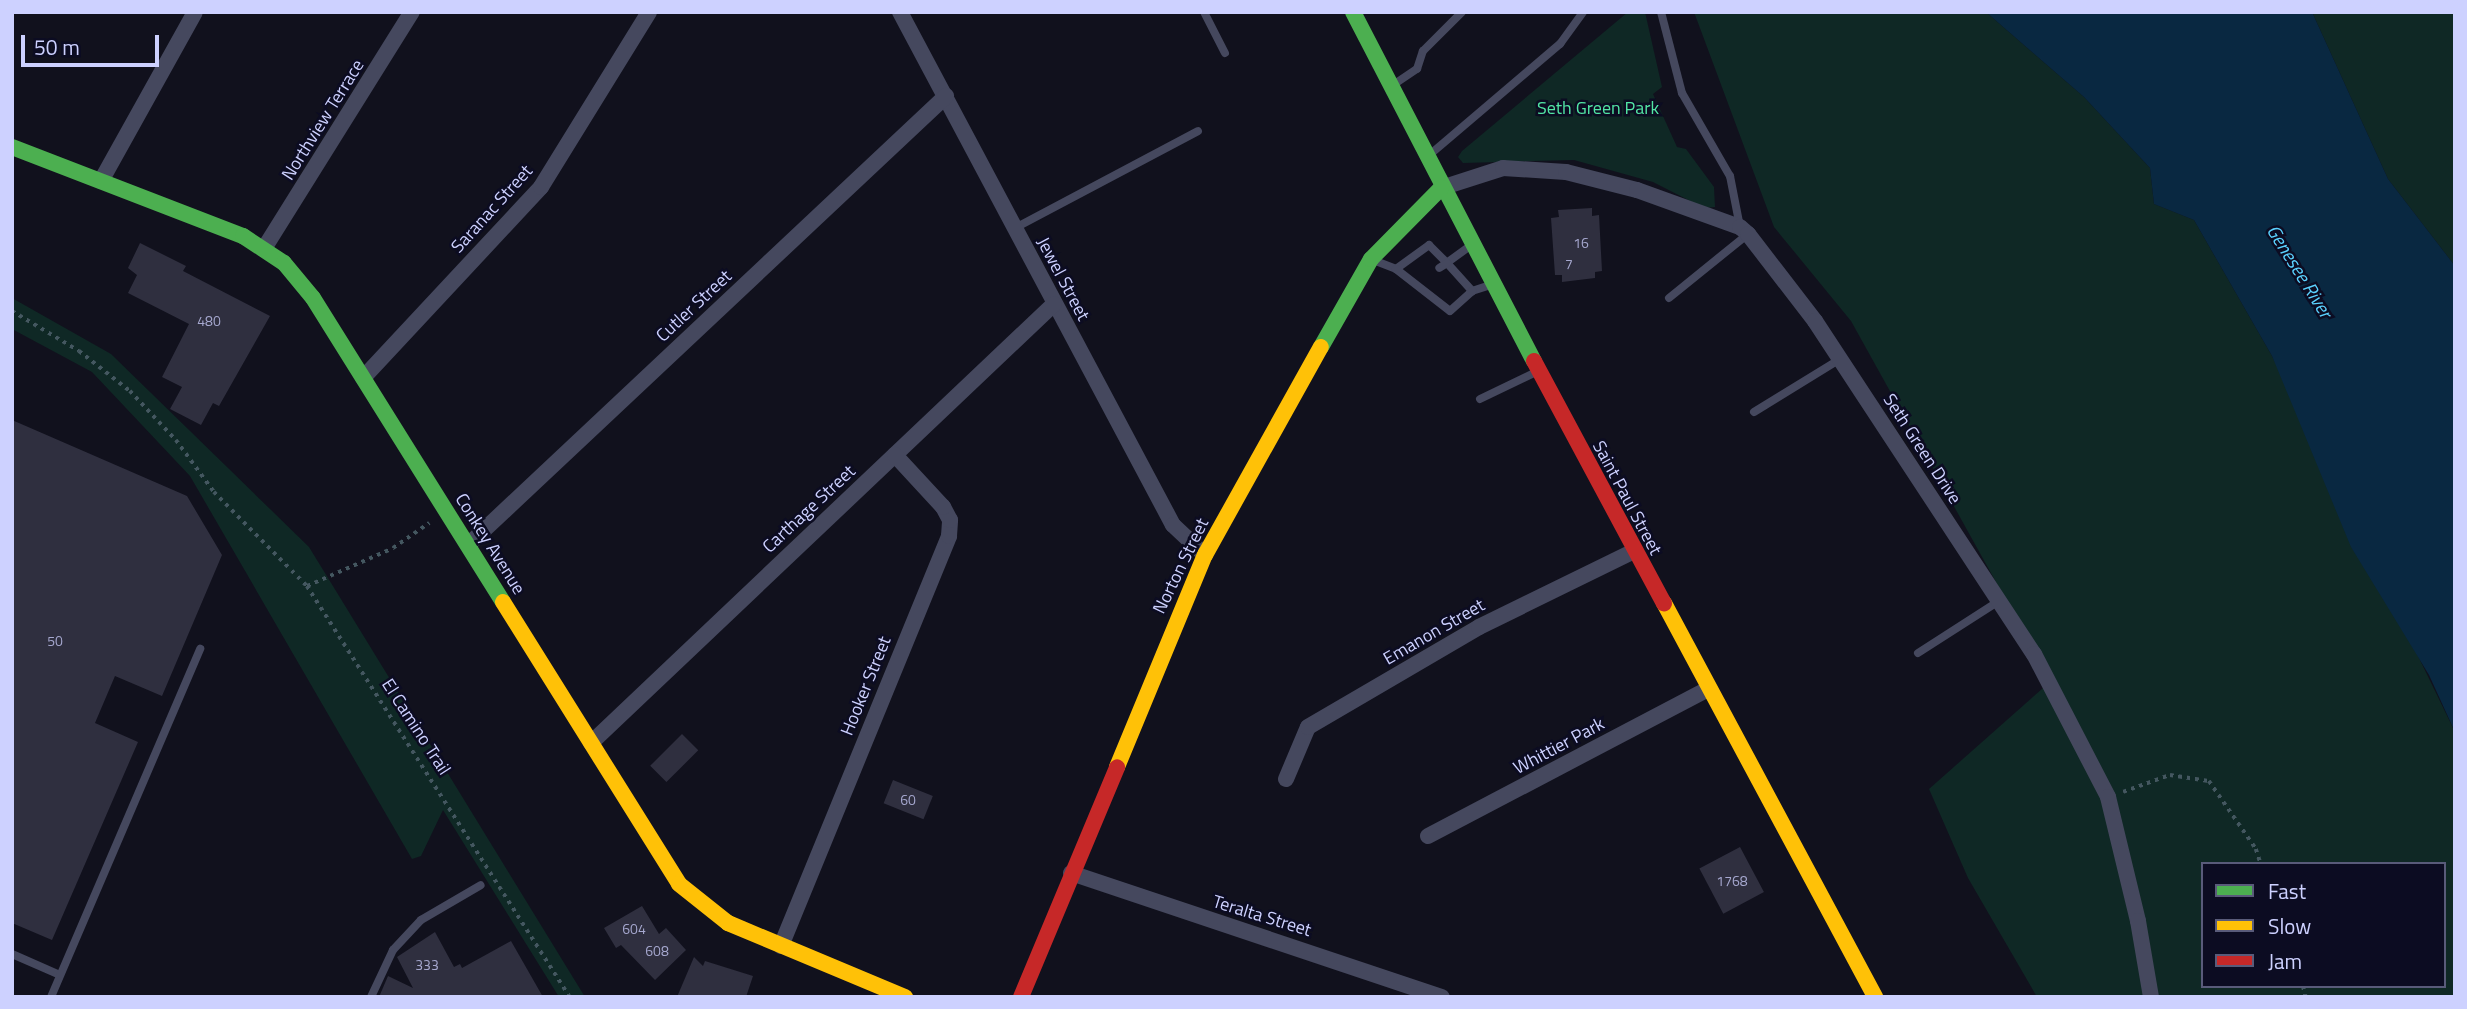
<!DOCTYPE html>
<html>
<head>
<meta charset="utf-8">
<style>
	body { margin:0 }
	#map { position:relative; width:2467px; height:1009px; overflow:hidden; background:#11111d; font-family:"Titillium Web",sans-serif }
	div>[style] { position:absolute }
	[style*='--x'] { left:calc(var(--x)*1px); top:calc(var(--y)*1px); width:calc(var(--w)*1px); rotate:calc(var(--a)*1deg) }
	.green>* { inset:0; background:#0f2825 }
	.water>* { inset:0; background:#092841 }
	.building>* { inset:0; background:#2f2f3f; transform-origin:0 0 }
	.path>* { height:3.5px; margin-top:-1.75px; transform-origin:0; background:repeating-linear-gradient(90deg,#445760 0 3.5px,transparent 0 8.5px) }
	.lane>* { height:8px; margin:-4px; padding:0 4px; transform-origin:4px; border-radius:4px; background:#45485e }
	.street>* { height:16px; margin:-8px; padding:0 8px; transform-origin:8px; border-radius:8px; background:#45485e }
	.fast>* { height:16px; margin:-8px; padding:0 8px; transform-origin:8px; border-radius:8px; background:#4caf50 }
	.slow>* { height:16px; margin:-8px; padding:0 8px; transform-origin:8px; border-radius:8px; background:#ffc107 }
	.jam>* { height:16px; margin:-8px; padding:0 8px; transform-origin:8px; border-radius:8px; background:#c62828 }
	span { translate:-50% -50%; white-space:nowrap; text-align:center; line-height:1.15; -webkit-text-stroke:5px #0c0c22; paint-order:stroke }
	.number-label { font-size:14px; color:#a6a8cf }
	.number-label span { -webkit-text-stroke-width:0 }
	.park-label { font-size:18px; color:#52e6a5 }
	.street-label { font-size:18px; color:#cdd1ff }
	.water-label { font-size:19px; color:#5bd2ff; font-style:italic }
	.frame { position:absolute; inset:0; border:14px solid #cdd1ff; pointer-events:none }
	.legend { position:absolute; left:2201px; top:862px; width:245px; height:126px; box-sizing:border-box; background:#0c0c22; border:2px solid #595b7a; margin:0; padding:9px 12px; list-style:none; font-size:21px; color:#cdd1ff }
	.legend li { display:flex; align-items:center; gap:14px; height:35px }
	.legend b { width:35px; border:2px solid #595b7a }
	.scale { position:absolute; left:21px; top:35px; width:138px; height:32px; box-sizing:border-box; border:4px solid #cdd1ff; border-top:0; padding-left:9px; font-size:21px; line-height:24px; white-space:nowrap; color:#cdd1ff; -webkit-text-stroke:5px #0c0c22; paint-order:stroke }
</style>
</head>
<body>
<div id="map">
	<div class="green">
		<div style="clip-path:polygon(1628px 12px,1645px 12px,1662px 87px,1653px 94px,1677px 147px,1686px 149px,1714px 187px,1715px 207px,1704px 208px,1653px 182px,1574px 160px,1463px 163px,1458px 157px,1462px 151px)"></div>
		<div style="clip-path:polygon(evenodd,1694px 12px,1986px 12px,2084px 97px,2150px 168px,2154px 204px,2194px 220px,2272px 356px,2455px 732px,2455px 997px,2037px 997px,1968px 878px,1929px 789px,2051px 681px,1851px 321px,1774px 227px,1694px 12px,2203px 864px,2444px 864px,2444px 986px,2203px 986px,2203px 864px)"></div>
		<div style="clip-path:polygon(2312px 12px,2455px 12px,2455px 266px,2388px 179px)"></div>
		<div style="clip-path:polygon(12px 298px,111px 354px,309px 547px,585px 997px,559px 997px,443px 810px,421px 856px,412px 859px,190px 476px,92px 372px,12px 329px)"></div>
	</div>
	<div class="water">
		<div style="clip-path:polygon(1986px 12px,2312px 12px,2388px 179px,2455px 266px,2455px 732px,2429px 675px,2351px 547px,2272px 356px,2194px 220px,2154px 204px,2150px 168px,2084px 97px)"></div>
	</div>
	<div class="building">
		<div style="clip-path:polygon(1592px 208px,1592px 216px,1599px 215px,1602px 271px,1595px 272px,1595px 278px,1562px 282px,1562px 275px,1555px 275px,1551px 218px,1559px 217px,1558px 210px)"></div>
		<div style="clip-path:polygon(140px 243px,186px 266px,183px 271px,270px 316px,219px 406px,213px 403px,201px 425px,170px 409px,182px 387px,162px 377px,189px 324px,128px 293px,137px 275px,128px 268px)"></div>
		<div style="clip-path:polygon(12px 420px,187px 496px,222px 555px,162px 696px,115px 676px,95px 723px,138px 742px,52px 940px,12px 923px)"></div>
		<div style="left:682px;top:734px;width:23px;height:45px;rotate:45deg"></div>
		<div style="left:893px;top:780px;width:43px;height:25px;rotate:22deg"></div>
		<div style="left:1740px;top:847px;width:51px;height:46px;rotate:62deg"></div>
		<div style="clip-path:polygon(642px 906px,659px 934px,666px 928px,686px 950px,655px 980px,621px 945px,616px 948px,604px 928px)"></div>
		<div style="clip-path:polygon(435px 932px,454px 967px,460px 964px,462px 968px,511px 941px,543px 997px,379px 997px,388px 976px,413px 988px,397px 957px)"></div>
		<div style="clip-path:polygon(694px 957px,703px 966px,705px 961px,753px 976px,746px 997px,677px 997px)"></div>
	</div>
	<div class="path">
		<div style="--x:12;--y:311;--w:78;--a:30.8"></div>
		<div style="--x:79;--y:351;--w:65;--a:38.1"></div>
		<div style="--x:130;--y:391;--w:67;--a:46.8"></div>
		<div style="--x:176;--y:440;--w:64;--a:53.8"></div>
		<div style="--x:214;--y:492;--w:132;--a:45.3"></div>
		<div style="--x:307;--y:586;--w:488;--a:57.4"></div>
		<div style="--x:307;--y:586;--w:94;--a:-23.8"></div>
		<div style="--x:393;--y:548;--w:44;--a:-34.8"></div>
		<div style="--x:2123;--y:792;--w:50;--a:-19.9"></div>
		<div style="--x:2170;--y:775;--w:39;--a:9"></div>
		<div style="--x:2209;--y:781;--w:83;--a:55.3"></div>
		<div style="--x:2256;--y:849;--w:16;--a:72"></div>
		<div style="--x:2303;--y:986;--w:11;--a:75"></div>
	</div>
	<div class="lane">
		<div style="--x:1204;--y:12;--w:46;--a:62.9"></div>
		<div style="--x:1661;--y:12;--w:84;--a:75.5"></div>
		<div style="--x:1682;--y:93;--w:96;--a:60"></div>
		<div style="--x:1730;--y:176;--w:52;--a:78.9"></div>
		<div style="--x:1393;--y:85;--w:29;--a:-34"></div>
		<div style="--x:1417;--y:69;--w:19;--a:-72"></div>
		<div style="--x:1423;--y:51;--w:55;--a:-45"></div>
		<div style="--x:1427;--y:157;--w:175;--a:-40.4"></div>
		<div style="--x:1560;--y:44;--w:39;--a:-54"></div>
		<div style="--x:1015;--y:228;--w:207;--a:-27.9"></div>
		<div style="--x:1470;--y:246;--w:29;--a:144"></div>
		<div style="--x:1447;--y:263;--w:38;--a:48"></div>
		<div style="--x:1472;--y:291;--w:19;--a:-18"></div>
		<div style="--x:1373;--y:260;--w:25;--a:21"></div>
		<div style="--x:1396;--y:269;--w:41;--a:-36"></div>
		<div style="--x:1429;--y:245;--w:25;--a:45"></div>
		<div style="--x:1447;--y:263;--w:9;--a:148"></div>
		<div style="--x:1396;--y:269;--w:68;--a:37.9"></div>
		<div style="--x:1450;--y:311;--w:30;--a:-42"></div>
		<div style="--x:1669;--y:298;--w:102;--a:-39"></div>
		<div style="--x:1480;--y:399;--w:62;--a:-25.7"></div>
		<div style="--x:1754;--y:412;--w:101;--a:-31.6"></div>
		<div style="--x:1918;--y:653;--w:96;--a:-32.7"></div>
		<div style="--x:12;--y:954;--w:52;--a:23.6"></div>
		<div style="--x:51;--y:997;--w:379;--a:-66.8"></div>
		<div style="--x:371;--y:997;--w:52;--a:-64.9"></div>
		<div style="--x:393;--y:950;--w:41;--a:-47"></div>
		<div style="--x:421;--y:920;--w:69;--a:-30.3"></div>
	</div>
	<div class="street">
		<div style="--x:900;--y:12;--w:581;--a:61.98"></div>
		<div style="--x:1173;--y:525;--w:44;--a:43.2"></div>
		<div style="--x:101;--y:181;--w:193;--a:-60.9"></div>
		<div style="--x:1441;--y:188;--w:65;--a:-17.9"></div>
		<div style="--x:1503;--y:168;--w:63;--a:3.6"></div>
		<div style="--x:1566;--y:172;--w:73;--a:14.2"></div>
		<div style="--x:1637;--y:190;--w:109;--a:19.8"></div>
		<div style="--x:1740;--y:227;--w:11;--a:41"></div>
		<div style="--x:1748;--y:234;--w:110;--a:52.4"></div>
		<div style="--x:1815;--y:321;--w:399;--a:56.7"></div>
		<div style="--x:2034;--y:654;--w:161;--a:62.6"></div>
		<div style="--x:2108;--y:797;--w:128;--a:76.4"></div>
		<div style="--x:2138;--y:921;--w:77;--a:80.3"></div>
		<div style="--x:265;--y:247;--w:277;--a:-58"></div>
		<div style="--x:363;--y:378;--w:261;--a:-47"></div>
		<div style="--x:541;--y:187;--w:206;--a:-58.3"></div>
		<div style="--x:468;--y:545;--w:656;--a:-43.21"></div>
		<div style="--x:591;--y:743;--w:638;--a:-43.48"></div>
		<div style="--x:1286;--y:779;--w:56;--a:-67.1"></div>
		<div style="--x:1308;--y:727;--w:198;--a:-30.3"></div>
		<div style="--x:1479;--y:627;--w:173;--a:-26.1"></div>
		<div style="--x:1428;--y:836;--w:316;--a:-27.7"></div>
		<div style="--x:1071;--y:873;--w:391;--a:18.5"></div>
		<div style="--x:781;--y:946;--w:443;--a:-67.7"></div>
		<div style="--x:949;--y:536;--w:16;--a:-86"></div>
		<div style="--x:950;--y:520;--w:15;--a:-118"></div>
		<div style="--x:943;--y:507;--w:71;--a:-132.7"></div>
	</div>
	<div class="fast">
		<div style="--x:1353;--y:12;--w:393;--a:62.6"></div>
		<div style="--x:12;--y:147;--w:248;--a:21.1"></div>
		<div style="--x:243;--y:236;--w:49;--a:33.4"></div>
		<div style="--x:284;--y:263;--w:45;--a:50.4"></div>
		<div style="--x:313;--y:298;--w:358;--a:58"></div>
		<div style="--x:1321;--y:347;--w:101;--a:-60.4"></div>
		<div style="--x:1371;--y:259;--w:100;--a:-45.4"></div>
	</div>
	<div class="slow">
		<div style="--x:503;--y:602;--w:332;--a:58"></div>
		<div style="--x:679;--y:884;--w:63;--a:38.5"></div>
		<div style="--x:728;--y:923;--w:192;--a:22.7"></div>
		<div style="--x:1664;--y:603;--w:447;--a:61.8"></div>
		<div style="--x:1117;--y:767;--w:230;--a:-67.5"></div>
		<div style="--x:1205;--y:555;--w:238;--a:-60.9"></div>
	</div>
	<div class="jam">
		<div style="--x:1534;--y:361;--w:275;--a:61.8"></div>
		<div style="--x:1021;--y:997;--w:249;--a:-67.3"></div>
	</div>
	<div class="number-label">
		<span style="left:1581px;top:243px">16</span>
		<span style="left:1569px;top:264px">7</span>
		<span style="left:209px;top:321px">480</span>
		<span style="left:55px;top:641px">50</span>
		<span style="left:908px;top:800px">60</span>
		<span style="left:1732px;top:881px">1768</span>
		<span style="left:634px;top:929px">604</span>
		<span style="left:657px;top:951px">608</span>
		<span style="left:427px;top:965px">333</span>
	</div>
	<div class="park-label">
		<span style="left:1598px;top:108px">Seth Green Park</span>
	</div>
	<div class="street-label">
		<span style="left:323px;top:120px;rotate:-58deg">Northview Terrace</span>
		<span style="left:492px;top:209px;rotate:-48deg">Saranac Street</span>
		<span style="left:1063px;top:279px;rotate:62deg">Jewel Street</span>
		<span style="left:694px;top:306px;rotate:-43deg">Cutler Street</span>
		<span style="left:1922px;top:449px;rotate:57deg">Seth Green Drive</span>
		<span style="left:1627px;top:498px;rotate:62deg">Saint Paul Street</span>
		<span style="left:809px;top:509px;rotate:-43deg">Carthage Street</span>
		<span style="left:490px;top:544px;rotate:58deg">Conkey Avenue</span>
		<span style="left:1181px;top:566px;rotate:-64deg">Norton Street</span>
		<span style="left:1434px;top:632px;rotate:-30deg">Emanon Street</span>
		<span style="left:866px;top:686px;rotate:-68deg">Hooker Street</span>
		<span style="left:416px;top:727px;rotate:57deg">El Camino Trail</span>
		<span style="left:1559px;top:746px;rotate:-28deg">Whittier Park</span>
		<span style="left:1262px;top:916px;rotate:17deg">Teralta Street</span>
	</div>
	<div class="water-label">
		<span style="left:2300px;top:271px;rotate:58deg">Genesee River</span>
	</div>
	<div class="frame"></div>
	<ul class="legend">
	<li><b style="height:9px;background:#4caf50"></b>Fast</li>
	<li><b style="height:9px;background:#ffc107"></b>Slow</li>
	<li><b style="height:9px;background:#c62828"></b>Jam</li>
	</ul>
	<div class="scale">50 m</div>
</div>
</body>
</html>
